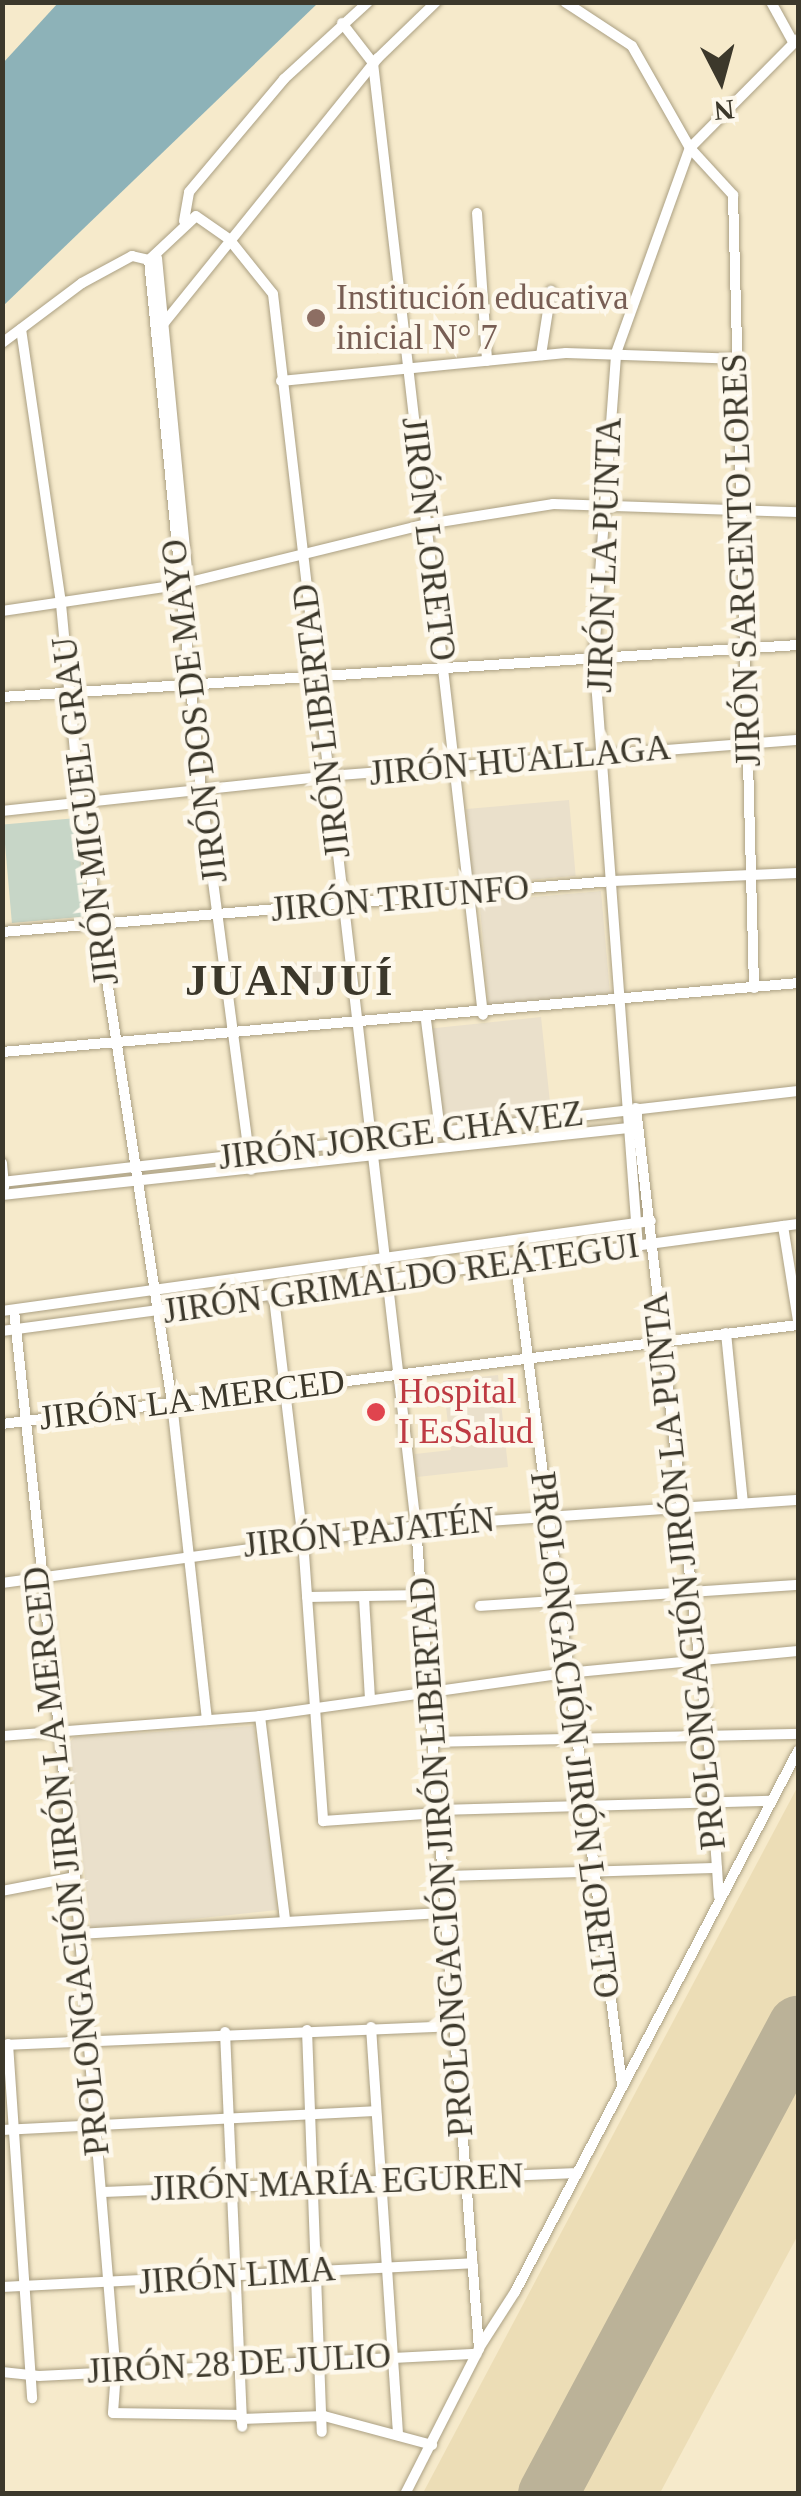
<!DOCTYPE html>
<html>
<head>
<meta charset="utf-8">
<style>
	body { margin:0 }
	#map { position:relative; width:801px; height:2496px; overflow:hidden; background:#f6eacb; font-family:"Times New Roman",serif }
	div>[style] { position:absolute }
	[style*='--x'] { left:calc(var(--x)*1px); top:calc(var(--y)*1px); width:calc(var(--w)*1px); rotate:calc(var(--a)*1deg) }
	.built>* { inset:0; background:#ecddb6 }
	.education>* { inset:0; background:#eae0cb; transform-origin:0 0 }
	.green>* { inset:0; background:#c7d6c7; transform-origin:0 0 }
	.water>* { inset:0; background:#8db2b8 }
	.runway>* { height:60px; margin:-30px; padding:0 30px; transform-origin:30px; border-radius:30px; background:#bbb298 }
	.roads { filter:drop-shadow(0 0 2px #aba083) drop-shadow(0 0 2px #aba083) }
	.minor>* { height:10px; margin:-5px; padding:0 5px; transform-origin:5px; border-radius:5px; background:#fff }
	.dots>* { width:28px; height:28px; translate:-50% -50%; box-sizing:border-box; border:5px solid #fdf8ec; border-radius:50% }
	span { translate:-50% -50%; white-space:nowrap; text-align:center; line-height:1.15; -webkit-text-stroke:9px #fdf8ec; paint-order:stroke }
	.education-label { font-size:35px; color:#785e54 }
	.left { translate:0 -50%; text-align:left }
	.street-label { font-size:35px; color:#3c382b }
	.health-label { font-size:35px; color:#be3a42 }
	.district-label { font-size:45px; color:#3c382b; font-weight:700; letter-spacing:2.5px }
	.frame { position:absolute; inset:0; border:5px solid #3c382b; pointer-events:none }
	.north { position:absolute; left:671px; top:30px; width:100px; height:100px; -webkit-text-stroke:8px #fdf8ec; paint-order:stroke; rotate:174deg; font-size:28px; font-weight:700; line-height:40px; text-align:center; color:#3c382b }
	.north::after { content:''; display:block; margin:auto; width:35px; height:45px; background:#3c382b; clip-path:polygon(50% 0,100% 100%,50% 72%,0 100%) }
</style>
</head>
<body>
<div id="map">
	<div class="built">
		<div style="clip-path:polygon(798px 1786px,798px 2235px,660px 2493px,423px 2493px)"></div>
	</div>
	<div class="education">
		<div style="left:569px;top:800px;width:76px;height:103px;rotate:85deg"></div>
		<div style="left:601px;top:891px;width:106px;height:122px;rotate:85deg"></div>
		<div style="clip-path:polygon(342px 961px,345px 982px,293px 987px,290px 963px)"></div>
		<div style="left:541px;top:1017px;width:97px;height:111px;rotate:84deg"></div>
		<div style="clip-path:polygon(498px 1375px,508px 1467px,417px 1477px,415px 1454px,451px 1450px,443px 1381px)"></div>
		<div style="clip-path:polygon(254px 1726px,277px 1910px,91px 1930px,69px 1743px,74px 1737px)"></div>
	</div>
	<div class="green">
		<div style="left:77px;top:818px;width:99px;height:74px;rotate:85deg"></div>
	</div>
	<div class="water">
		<div style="clip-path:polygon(58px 3px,318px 3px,3px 306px,3px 63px)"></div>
	</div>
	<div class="runway">
		<div style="--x:548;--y:2494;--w:531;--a:-61.89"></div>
	</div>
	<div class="roads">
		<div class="minor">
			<div style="--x:565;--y:2;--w:80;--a:33.3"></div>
			<div style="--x:632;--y:46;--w:117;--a:60.4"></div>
			<div style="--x:690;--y:148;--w:64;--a:47.5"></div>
			<div style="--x:733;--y:195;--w:793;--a:88.48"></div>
			<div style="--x:771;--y:2;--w:46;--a:61.2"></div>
			<div style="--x:342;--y:23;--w:51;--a:52.2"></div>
			<div style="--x:373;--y:63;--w:958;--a:83.41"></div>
			<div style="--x:477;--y:213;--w:148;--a:86.1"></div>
			<div style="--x:184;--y:221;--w:29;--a:-80"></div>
			<div style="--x:189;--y:192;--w:148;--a:-49.9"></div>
			<div style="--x:284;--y:79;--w:114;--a:-42.5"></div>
			<div style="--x:157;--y:258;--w:325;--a:84.5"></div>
			<div style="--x:149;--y:260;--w:64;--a:-43.1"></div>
			<div style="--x:196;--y:216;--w:40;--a:34.9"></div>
			<div style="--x:229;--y:239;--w:70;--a:51.3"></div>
			<div style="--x:273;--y:294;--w:1240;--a:83.38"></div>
			<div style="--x:416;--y:1526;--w:825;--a:85.62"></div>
			<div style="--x:479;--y:2349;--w:163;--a:117"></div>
			<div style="--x:149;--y:260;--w:533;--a:84.4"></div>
			<div style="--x:201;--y:790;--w:383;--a:82.5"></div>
			<div style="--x:21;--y:329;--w:278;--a:81.7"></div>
			<div style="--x:61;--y:604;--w:202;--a:84.6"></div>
			<div style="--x:80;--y:805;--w:605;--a:81.25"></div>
			<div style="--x:172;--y:1403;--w:319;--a:83.7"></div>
			<div style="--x:156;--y:333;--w:353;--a:-51.1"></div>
			<div style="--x:378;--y:58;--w:81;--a:-44"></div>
			<div style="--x:2;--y:343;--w:100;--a:-36.9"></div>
			<div style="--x:82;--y:283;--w:57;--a:-28.4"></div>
			<div style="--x:132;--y:256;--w:17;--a:13"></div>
			<div style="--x:541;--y:355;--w:65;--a:-81.1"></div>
			<div style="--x:281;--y:381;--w:286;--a:-5.6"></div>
			<div style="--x:566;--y:353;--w:168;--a:2"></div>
			<div style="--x:2;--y:611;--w:178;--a:-8.4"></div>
			<div style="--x:178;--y:585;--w:256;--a:-13.8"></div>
			<div style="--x:427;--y:524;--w:128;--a:-9"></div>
			<div style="--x:553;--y:504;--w:245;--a:1.9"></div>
			<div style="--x:2;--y:697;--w:798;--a:-3.74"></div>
			<div style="--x:2;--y:811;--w:328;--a:-6.1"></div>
			<div style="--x:328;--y:776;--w:471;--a:-4.4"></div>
			<div style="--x:2;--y:932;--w:612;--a:-4.78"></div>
			<div style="--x:612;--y:881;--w:186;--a:-2.5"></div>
			<div style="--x:426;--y:1020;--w:112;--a:82.8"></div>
			<div style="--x:2;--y:1052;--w:799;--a:-4.95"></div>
			<div style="--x:636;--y:1108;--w:629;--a:83.43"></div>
			<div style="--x:708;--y:1733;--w:164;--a:86.2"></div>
			<div style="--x:2;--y:1163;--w:24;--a:85"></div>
			<div style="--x:2;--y:1182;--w:801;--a:-6.52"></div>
			<div style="--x:2;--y:1195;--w:630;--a:-6.11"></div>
			<div style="--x:783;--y:1226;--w:96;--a:81"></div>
			<div style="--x:638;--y:1248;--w:595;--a:-94.24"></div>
			<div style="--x:594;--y:655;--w:303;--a:-85.8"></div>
			<div style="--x:616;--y:353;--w:218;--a:-70.2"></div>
			<div style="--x:690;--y:148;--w:153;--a:-45.3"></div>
			<div style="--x:516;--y:1265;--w:827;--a:82.63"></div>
			<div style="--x:274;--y:1298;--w:244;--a:83.2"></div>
			<div style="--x:303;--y:1540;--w:282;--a:85.9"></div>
			<div style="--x:323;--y:1821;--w:116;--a:-3.9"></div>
			<div style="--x:14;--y:1310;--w:570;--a:83.86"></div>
			<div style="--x:75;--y:1877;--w:496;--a:85.3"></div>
			<div style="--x:116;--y:2371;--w:42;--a:94.1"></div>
			<div style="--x:113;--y:2413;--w:128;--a:0.9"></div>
			<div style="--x:2;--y:1311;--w:655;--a:-7.9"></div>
			<div style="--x:2;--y:1331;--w:803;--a:-7.66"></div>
			<div style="--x:726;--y:1333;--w:171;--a:84.3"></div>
			<div style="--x:2;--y:1424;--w:802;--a:-7.09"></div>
			<div style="--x:2;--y:1583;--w:418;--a:-7.8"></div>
			<div style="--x:416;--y:1526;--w:383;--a:-3.9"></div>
			<div style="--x:307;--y:1597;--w:117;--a:-1"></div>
			<div style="--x:364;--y:1598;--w:100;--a:86.6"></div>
			<div style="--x:480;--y:1606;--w:319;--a:-3.8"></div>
			<div style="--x:260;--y:1716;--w:205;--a:83"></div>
			<div style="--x:2;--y:1736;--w:259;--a:-4.4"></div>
			<div style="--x:260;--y:1716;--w:309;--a:-8"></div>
			<div style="--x:566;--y:1673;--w:233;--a:-5.4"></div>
			<div style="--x:434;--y:1742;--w:364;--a:-1.3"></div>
			<div style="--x:439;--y:1810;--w:332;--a:-1.6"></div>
			<div style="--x:443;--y:1876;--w:274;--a:-1.7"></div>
			<div style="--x:2;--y:1891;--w:74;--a:-10.9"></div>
			<div style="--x:79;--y:1934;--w:367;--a:-3.3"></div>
			<div style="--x:371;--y:2027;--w:406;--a:86.2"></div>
			<div style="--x:307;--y:2030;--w:402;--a:87.9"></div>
			<div style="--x:225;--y:2032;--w:395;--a:87.5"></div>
			<div style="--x:8;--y:2044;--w:355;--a:86.1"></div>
			<div style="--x:2;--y:2045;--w:451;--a:-2.4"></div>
			<div style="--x:2;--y:2130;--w:373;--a:-2.9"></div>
			<div style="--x:102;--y:2192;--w:471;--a:-2.3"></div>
			<div style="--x:2;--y:2287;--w:471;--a:-2.9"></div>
			<div style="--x:479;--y:2348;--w:67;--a:-57.3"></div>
			<div style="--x:515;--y:2292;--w:611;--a:-62.39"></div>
			<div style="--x:2;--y:2372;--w:37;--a:6"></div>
			<div style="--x:39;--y:2376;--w:438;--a:-2.9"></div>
			<div style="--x:241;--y:2419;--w:83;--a:-2.1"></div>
			<div style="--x:324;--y:2416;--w:112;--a:15"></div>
		</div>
	</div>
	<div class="dots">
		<div style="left:316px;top:318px;background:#8d6e63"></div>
		<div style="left:376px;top:1412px;background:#e0444e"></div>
	</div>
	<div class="education-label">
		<span class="left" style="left:336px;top:318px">Institución educativa<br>inicial N° 7</span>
	</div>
	<div class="street-label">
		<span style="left:428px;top:539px;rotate:83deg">JIRÓN LORETO</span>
		<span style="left:605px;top:555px;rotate:-88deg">JIRÓN LA PUNTA</span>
		<span style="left:742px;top:560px;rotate:-92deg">JIRÓN SARGENTO LORES</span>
		<span style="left:195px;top:711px;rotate:-97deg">JIRÓN DOS DE MAYO</span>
		<span style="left:322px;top:721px;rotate:-97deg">JIRÓN LIBERTAD</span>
		<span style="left:520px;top:761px;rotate:-5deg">JIRÓN HUALLAGA</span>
		<span style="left:86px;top:811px;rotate:-97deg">JIRÓN MIGUEL GRAU</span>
		<span style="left:400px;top:899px;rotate:-5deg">JIRÓN TRIUNFO</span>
		<span style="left:401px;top:1136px;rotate:-7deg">JIRÓN JORGE CHÁVEZ</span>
		<span style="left:401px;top:1279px;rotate:-8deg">JIRÓN GRIMALDO REÁTEGUI</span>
		<span style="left:192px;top:1400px;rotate:-7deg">JIRÓN LA MERCED</span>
		<span style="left:369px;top:1533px;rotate:-6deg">JIRÓN PAJATÉN</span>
		<span style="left:685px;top:1571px;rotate:-96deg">PROLONGACIÓN JIRÓN LA PUNTA</span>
		<span style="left:574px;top:1735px;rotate:83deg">PROLONGACIÓN JIRÓN LORETO</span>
		<span style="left:442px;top:1857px;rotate:-94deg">PROLONGACIÓN JIRÓN LIBERTAD</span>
		<span style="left:67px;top:1861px;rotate:-96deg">PROLONGACIÓN JIRÓN LA MERCED</span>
		<span style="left:337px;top:2183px;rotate:-2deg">JIRÓN MARÍA EGUREN</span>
		<span style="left:237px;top:2276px;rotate:-4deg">JIRÓN LIMA</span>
		<span style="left:239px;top:2364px;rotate:-3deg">JIRÓN 28 DE JULIO</span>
	</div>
	<div class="health-label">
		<span class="left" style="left:398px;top:1412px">Hospital<br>I EsSalud</span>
	</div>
	<div class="district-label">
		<span style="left:290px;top:981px">JUANJUÍ</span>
	</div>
	<div class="frame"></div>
	<div class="north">N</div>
</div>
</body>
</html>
